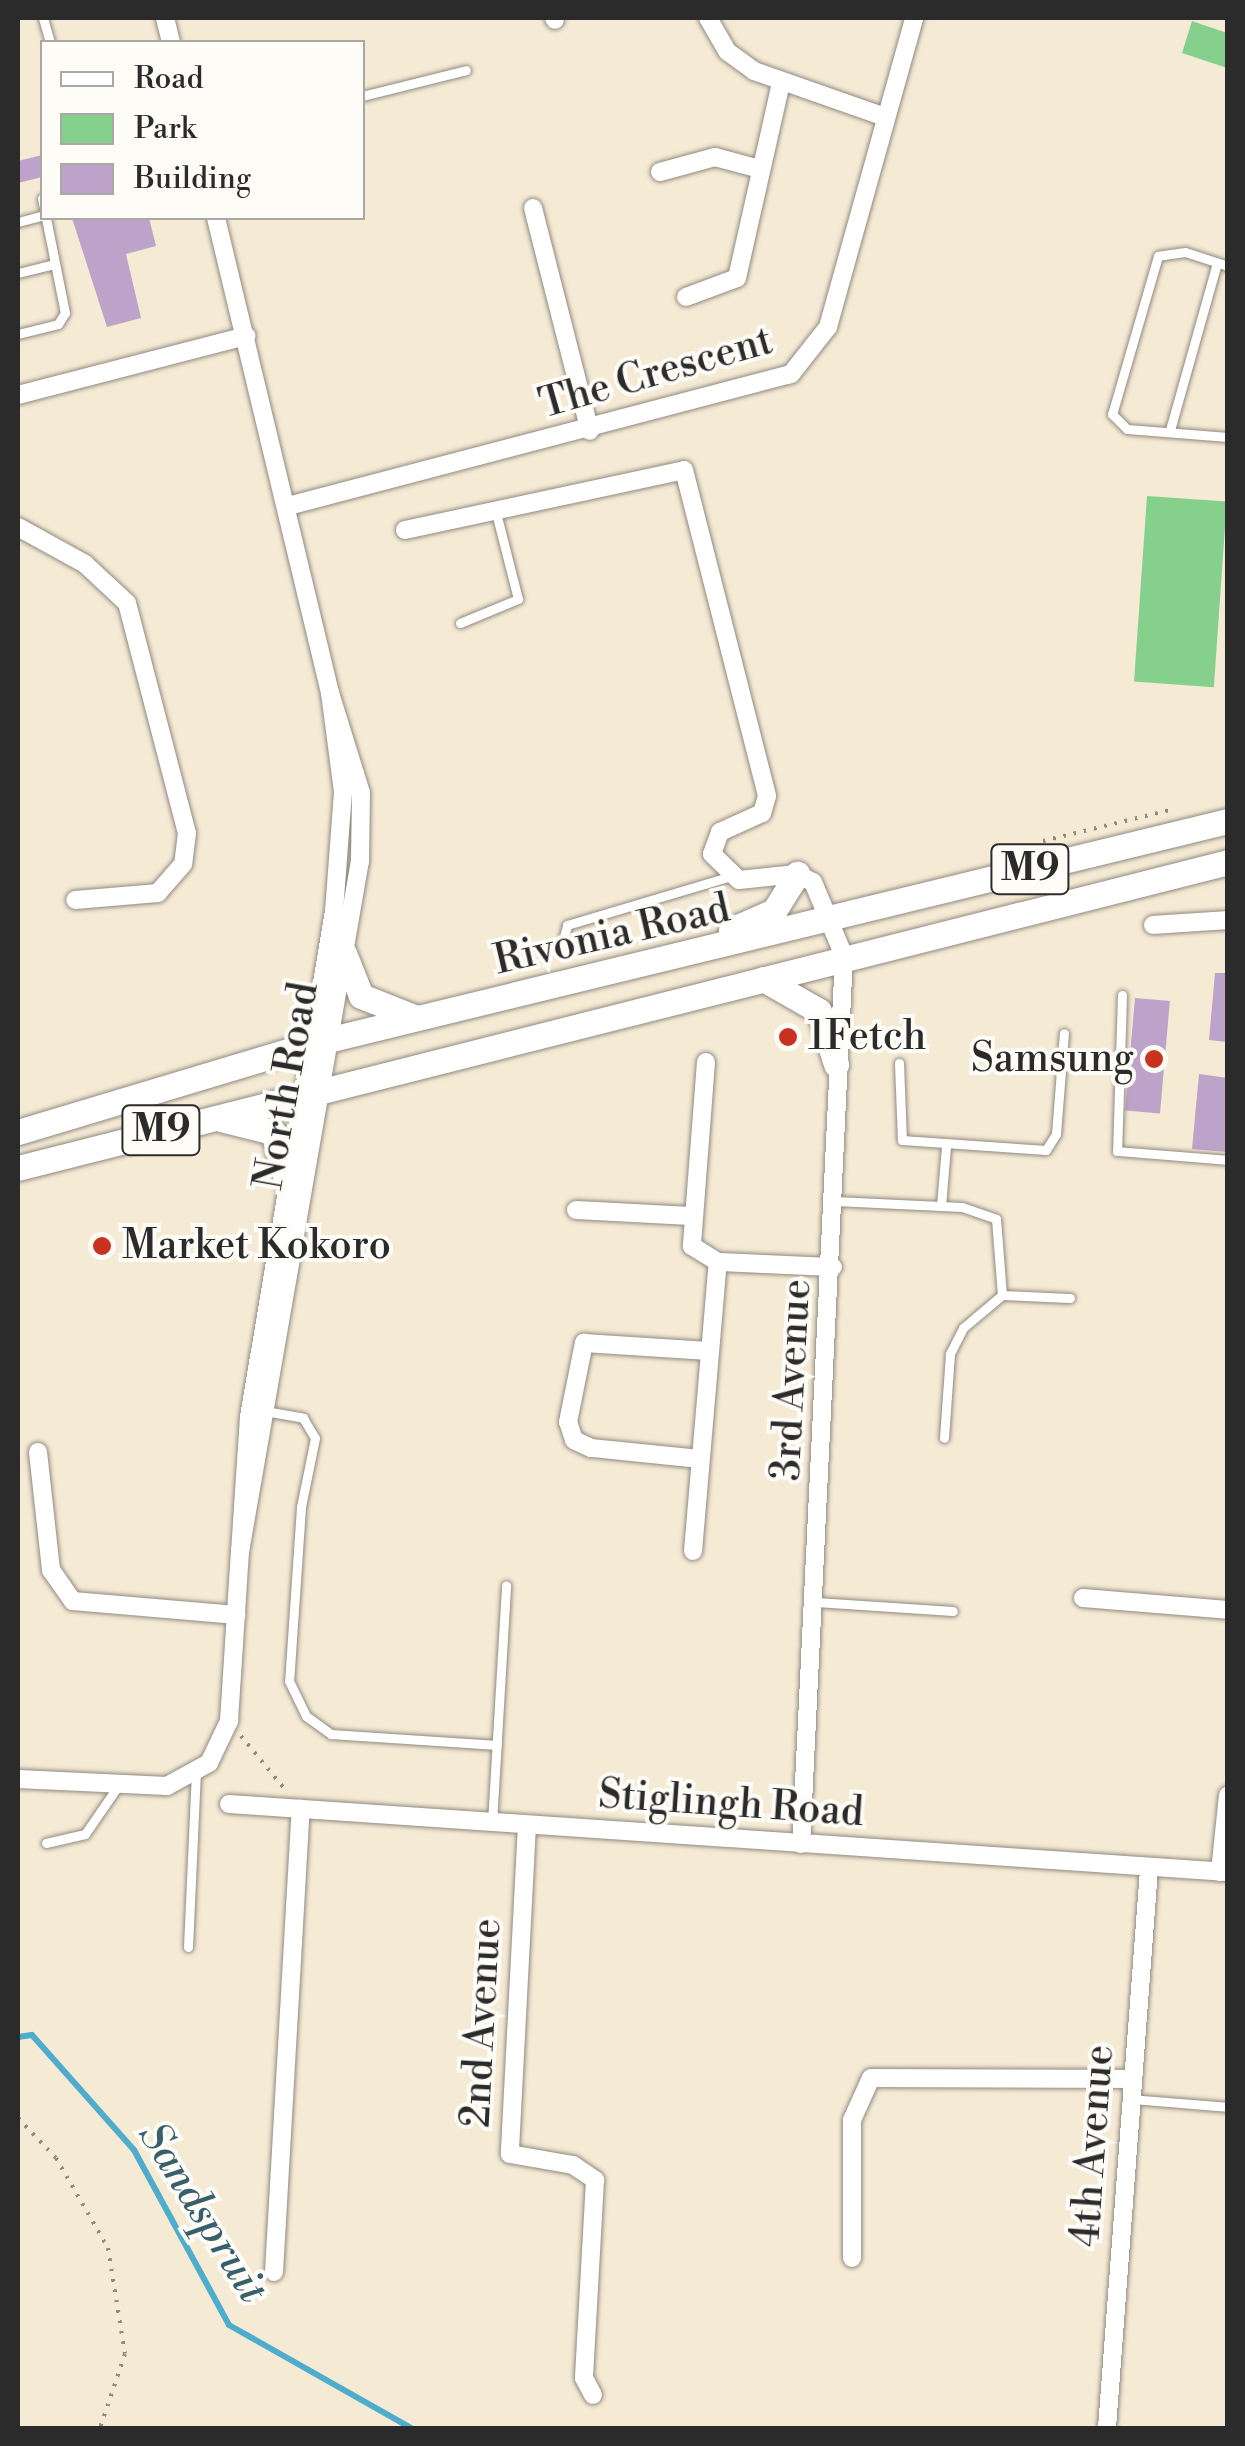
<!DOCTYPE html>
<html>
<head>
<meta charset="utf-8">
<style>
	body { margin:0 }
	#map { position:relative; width:1245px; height:2446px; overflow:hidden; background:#f5ead4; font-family:"Libre Bodoni",serif }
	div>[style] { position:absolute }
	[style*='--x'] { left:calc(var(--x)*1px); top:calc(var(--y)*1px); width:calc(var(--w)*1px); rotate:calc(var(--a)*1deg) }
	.green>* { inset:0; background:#85d08d; transform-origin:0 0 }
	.stream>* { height:6px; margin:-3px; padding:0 3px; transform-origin:3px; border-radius:3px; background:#4eadcd }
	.building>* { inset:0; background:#bda3c9; transform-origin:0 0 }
	.path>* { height:4px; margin-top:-2px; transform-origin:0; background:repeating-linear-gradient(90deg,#908a80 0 2.5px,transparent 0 10.5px) }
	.roads { filter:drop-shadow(0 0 2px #908a80) drop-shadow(0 0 2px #908a80) }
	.service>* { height:9px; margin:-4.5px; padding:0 4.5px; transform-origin:4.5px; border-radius:4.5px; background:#fff }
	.minor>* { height:18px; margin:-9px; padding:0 9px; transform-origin:9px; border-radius:9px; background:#fff }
	.primary>* { height:25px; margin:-12.5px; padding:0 12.5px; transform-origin:12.5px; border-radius:12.5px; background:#fff }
	.dots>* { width:28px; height:28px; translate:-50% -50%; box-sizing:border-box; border:5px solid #fdfcf7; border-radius:50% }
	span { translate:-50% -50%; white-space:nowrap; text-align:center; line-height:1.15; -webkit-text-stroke:8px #fdfcf7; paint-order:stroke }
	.shield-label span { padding:2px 8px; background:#fdfcf7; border:2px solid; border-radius:8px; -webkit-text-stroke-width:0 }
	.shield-label { font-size:38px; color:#2b2b2b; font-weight:700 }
	.street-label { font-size:40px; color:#2b2b2b }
	.poi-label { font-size:40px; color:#2b2b2b }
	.left { translate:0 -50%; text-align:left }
	.right { translate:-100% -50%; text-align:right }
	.water-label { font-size:42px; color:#395f6c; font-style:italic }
	.frame { position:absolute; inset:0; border:20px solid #2b2b2b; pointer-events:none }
	.legend { position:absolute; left:40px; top:40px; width:325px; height:180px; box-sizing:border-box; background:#fdfcf7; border:2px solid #a9a8a5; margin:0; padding:12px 18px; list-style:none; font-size:30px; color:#2b2b2b }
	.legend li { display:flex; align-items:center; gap:20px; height:50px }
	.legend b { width:50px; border:2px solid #a9a8a5 }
</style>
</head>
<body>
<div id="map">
	<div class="green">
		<div style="clip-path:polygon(1192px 21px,1227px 33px,1227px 68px,1182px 53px)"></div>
		<div style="left:1147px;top:496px;width:80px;height:186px;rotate:4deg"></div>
	</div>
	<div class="stream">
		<div style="--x:18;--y:2037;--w:14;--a:-8"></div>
		<div style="--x:32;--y:2035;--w:154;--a:48.4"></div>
		<div style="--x:134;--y:2150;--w:199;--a:61.5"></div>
		<div style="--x:229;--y:2325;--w:209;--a:29.5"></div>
	</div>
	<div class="building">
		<div style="clip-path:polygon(42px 155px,42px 177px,18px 183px,18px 161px)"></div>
		<div style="clip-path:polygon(72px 218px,149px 218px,156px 246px,126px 254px,141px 318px,107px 327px)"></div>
		<div style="clip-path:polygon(1215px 973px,1228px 973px,1228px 1042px,1209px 1040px)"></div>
		<div style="left:1135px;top:998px;width:35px;height:113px;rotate:5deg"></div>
		<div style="clip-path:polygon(1199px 1074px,1228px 1078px,1228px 1152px,1192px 1149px)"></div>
	</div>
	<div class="path">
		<div style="--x:1043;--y:841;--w:135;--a:-13.7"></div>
		<div style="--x:241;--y:1736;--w:66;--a:50.5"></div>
		<div style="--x:18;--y:2118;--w:55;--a:46.5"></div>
		<div style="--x:56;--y:2158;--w:104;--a:60"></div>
		<div style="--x:108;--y:2248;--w:107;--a:80.9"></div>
		<div style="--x:125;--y:2354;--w:78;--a:108.7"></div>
	</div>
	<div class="roads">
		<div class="service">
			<div style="--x:43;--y:18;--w:25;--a:74"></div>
			<div style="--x:362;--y:96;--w:107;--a:-14"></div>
			<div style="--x:18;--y:222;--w:24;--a:-15"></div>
			<div style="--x:1228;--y:266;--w:45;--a:-162"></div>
			<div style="--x:1185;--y:252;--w:27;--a:172"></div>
			<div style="--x:1158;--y:256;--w:165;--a:106.2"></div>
			<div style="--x:1112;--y:414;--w:21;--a:45"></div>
			<div style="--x:1127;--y:429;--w:101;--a:4.5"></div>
			<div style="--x:18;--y:273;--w:37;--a:-14"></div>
			<div style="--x:18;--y:334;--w:41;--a:-14"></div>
			<div style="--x:58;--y:324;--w:13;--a:-58"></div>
			<div style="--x:65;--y:313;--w:117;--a:-101.3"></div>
			<div style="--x:1170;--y:430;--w:173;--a:-74.3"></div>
			<div style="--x:460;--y:623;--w:63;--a:-22.5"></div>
			<div style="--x:518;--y:599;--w:93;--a:-104.3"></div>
			<div style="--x:561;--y:948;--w:24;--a:-75"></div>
			<div style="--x:567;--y:925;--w:168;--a:-16.6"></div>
			<div style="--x:1122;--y:995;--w:156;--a:91.8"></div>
			<div style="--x:1117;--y:1151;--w:111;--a:4.6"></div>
			<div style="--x:899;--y:1063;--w:77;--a:87.8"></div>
			<div style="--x:902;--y:1140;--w:144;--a:4"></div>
			<div style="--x:1046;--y:1150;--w:19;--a:-58"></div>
			<div style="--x:1056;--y:1134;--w:101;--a:-85.5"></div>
			<div style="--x:835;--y:1201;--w:127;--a:2.7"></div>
			<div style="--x:962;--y:1207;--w:36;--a:19"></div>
			<div style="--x:996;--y:1219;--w:76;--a:85.5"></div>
			<div style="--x:1002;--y:1295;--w:51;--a:139.8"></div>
			<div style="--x:963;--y:1328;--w:29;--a:117"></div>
			<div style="--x:950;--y:1354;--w:84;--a:94.1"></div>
			<div style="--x:941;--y:1206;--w:60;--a:-85.2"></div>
			<div style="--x:1002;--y:1295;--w:68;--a:2.5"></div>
			<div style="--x:265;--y:1411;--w:39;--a:10"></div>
			<div style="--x:303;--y:1418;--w:23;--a:59"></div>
			<div style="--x:315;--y:1438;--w:70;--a:101.5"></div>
			<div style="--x:301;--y:1507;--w:174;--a:93.9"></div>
			<div style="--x:289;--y:1681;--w:39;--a:64"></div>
			<div style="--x:306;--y:1716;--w:31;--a:36"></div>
			<div style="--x:331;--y:1734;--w:166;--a:3.8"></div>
			<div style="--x:816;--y:1602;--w:137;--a:3.8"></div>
			<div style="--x:492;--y:1823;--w:238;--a:-86.6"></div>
			<div style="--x:46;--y:1843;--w:40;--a:-13"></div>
			<div style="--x:85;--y:1834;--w:58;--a:-55.5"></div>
			<div style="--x:188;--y:1947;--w:173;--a:-87.4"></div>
			<div style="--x:1131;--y:2099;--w:97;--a:4.7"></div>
		</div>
		<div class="minor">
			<div style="--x:165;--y:18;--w:25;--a:76"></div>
			<div style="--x:554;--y:18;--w:2;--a:63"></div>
			<div style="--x:708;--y:18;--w:39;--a:60"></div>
			<div style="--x:728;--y:52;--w:32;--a:36"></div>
			<div style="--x:754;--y:71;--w:139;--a:19.3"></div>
			<div style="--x:660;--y:172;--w:57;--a:-15.3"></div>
			<div style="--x:715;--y:157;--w:42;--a:15"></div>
			<div style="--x:533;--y:208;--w:230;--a:75.7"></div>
			<div style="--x:216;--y:218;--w:488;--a:76.5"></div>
			<div style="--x:330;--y:693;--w:100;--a:82.5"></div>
			<div style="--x:343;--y:792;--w:119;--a:94.3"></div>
			<div style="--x:334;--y:911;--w:513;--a:99.54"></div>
			<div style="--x:249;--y:1417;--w:135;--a:93.8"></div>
			<div style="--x:686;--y:297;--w:54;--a:-20.4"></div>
			<div style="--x:737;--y:278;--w:201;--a:-77.3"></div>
			<div style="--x:18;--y:395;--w:236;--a:-14.5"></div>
			<div style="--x:288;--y:506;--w:520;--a:-14.7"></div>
			<div style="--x:791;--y:374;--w:60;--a:-51.8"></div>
			<div style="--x:828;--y:327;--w:321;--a:-74.4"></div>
			<div style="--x:18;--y:527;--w:77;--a:28.9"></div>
			<div style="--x:85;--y:564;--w:57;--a:42.9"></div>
			<div style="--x:127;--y:603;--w:238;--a:75.4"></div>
			<div style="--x:187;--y:833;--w:31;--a:97"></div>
			<div style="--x:183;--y:864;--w:38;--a:131"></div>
			<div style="--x:158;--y:893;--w:83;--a:175.2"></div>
			<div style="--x:405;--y:530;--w:285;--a:-12.1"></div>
			<div style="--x:684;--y:470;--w:336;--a:75.7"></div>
			<div style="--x:767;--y:796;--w:18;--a:106"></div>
			<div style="--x:762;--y:813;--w:46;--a:155.7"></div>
			<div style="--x:720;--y:832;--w:23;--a:110"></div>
			<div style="--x:712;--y:854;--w:37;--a:44"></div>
			<div style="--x:739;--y:880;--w:58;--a:-5.9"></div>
			<div style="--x:797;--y:874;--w:18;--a:27"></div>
			<div style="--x:813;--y:882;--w:80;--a:67.3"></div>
			<div style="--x:844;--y:956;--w:889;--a:92.77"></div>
			<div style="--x:1153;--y:925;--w:75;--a:-3.8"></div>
			<div style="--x:706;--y:1062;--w:185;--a:94.4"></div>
			<div style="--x:692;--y:1246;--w:31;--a:32"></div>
			<div style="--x:718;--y:1262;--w:115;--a:2.5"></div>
			<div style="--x:576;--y:1210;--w:115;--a:3"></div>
			<div style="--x:38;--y:1452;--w:119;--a:83.7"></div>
			<div style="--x:51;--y:1570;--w:38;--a:55"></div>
			<div style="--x:73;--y:1601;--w:164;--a:4.9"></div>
			<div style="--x:700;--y:1459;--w:110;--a:-174.2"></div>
			<div style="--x:591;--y:1448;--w:19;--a:-155"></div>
			<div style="--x:574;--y:1440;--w:19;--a:-108"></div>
			<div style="--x:568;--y:1422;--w:81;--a:-78.6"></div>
			<div style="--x:584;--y:1343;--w:125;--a:3.7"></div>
			<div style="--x:693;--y:1551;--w:290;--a:-85.1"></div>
			<div style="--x:1083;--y:1598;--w:145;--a:4.7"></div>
			<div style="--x:18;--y:1779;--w:149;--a:2.7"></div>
			<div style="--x:167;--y:1786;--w:48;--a:-28.7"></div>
			<div style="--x:209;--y:1763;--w:47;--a:-64.5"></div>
			<div style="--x:229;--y:1721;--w:169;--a:-86.3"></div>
			<div style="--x:240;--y:1552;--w:701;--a:-80.15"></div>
			<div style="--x:360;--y:861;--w:68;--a:-89.2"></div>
			<div style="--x:361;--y:793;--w:105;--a:-107.2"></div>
			<div style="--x:229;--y:1804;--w:1001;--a:3.89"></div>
			<div style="--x:527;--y:1825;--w:329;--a:93"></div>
			<div style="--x:510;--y:2154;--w:64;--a:9.9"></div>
			<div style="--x:573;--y:2165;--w:27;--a:34"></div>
			<div style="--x:595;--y:2180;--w:198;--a:93.2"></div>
			<div style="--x:584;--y:2378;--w:19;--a:62"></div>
			<div style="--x:1220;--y:1872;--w:77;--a:-84.1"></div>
			<div style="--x:852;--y:2258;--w:138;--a:-90"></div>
			<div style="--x:852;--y:2120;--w:46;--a:-65.7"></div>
			<div style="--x:871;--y:2078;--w:261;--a:0.2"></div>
			<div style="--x:274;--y:2272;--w:464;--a:-86.7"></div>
			<div style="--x:1107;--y:2428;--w:561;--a:-85.7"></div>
		</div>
		<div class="primary">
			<div style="--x:731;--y:930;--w:47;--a:-23.8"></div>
			<div style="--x:774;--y:911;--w:44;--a:-58.1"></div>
			<div style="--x:344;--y:953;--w:46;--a:68.4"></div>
			<div style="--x:361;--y:996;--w:57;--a:21.6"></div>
			<div style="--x:763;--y:979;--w:64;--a:29.7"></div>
			<div style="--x:819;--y:1011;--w:56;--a:72.2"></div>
			<div style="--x:221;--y:1119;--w:54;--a:14"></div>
			<div style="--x:273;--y:1132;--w:49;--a:74.5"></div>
			<div style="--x:18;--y:1132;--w:306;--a:-16.7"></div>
			<div style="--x:311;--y:1044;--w:944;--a:-13.67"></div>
			<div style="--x:18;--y:1168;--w:1248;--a:-14.19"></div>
		</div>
	</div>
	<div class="dots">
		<div style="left:788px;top:1037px;background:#c8321e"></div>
		<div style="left:1154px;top:1059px;background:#c8321e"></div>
		<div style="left:102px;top:1246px;background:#c8321e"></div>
	</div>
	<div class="shield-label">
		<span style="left:1030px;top:869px">M9</span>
		<span style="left:161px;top:1130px">M9</span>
	</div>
	<div class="street-label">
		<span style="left:656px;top:373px;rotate:-16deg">The Crescent</span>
		<span style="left:612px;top:935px;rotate:-13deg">Rivonia Road</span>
		<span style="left:287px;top:1086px;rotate:-80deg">North Road</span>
		<span style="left:792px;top:1380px;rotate:-87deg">3rd Avenue</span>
		<span style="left:731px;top:1804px;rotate:4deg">Stiglingh Road</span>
		<span style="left:482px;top:2023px;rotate:-87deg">2nd Avenue</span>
		<span style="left:1093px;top:2146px;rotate:-86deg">4th Avenue</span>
	</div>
	<div class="poi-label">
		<span class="left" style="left:808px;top:1037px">1Fetch</span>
		<span class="right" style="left:1134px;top:1059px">Samsung</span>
		<span class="left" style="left:122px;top:1246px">Market Kokoro</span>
	</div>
	<div class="water-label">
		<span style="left:202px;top:2213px;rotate:58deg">Sandspruit</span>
	</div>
	<div class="frame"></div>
	<ul class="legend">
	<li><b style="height:12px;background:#fff"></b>Road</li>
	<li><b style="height:28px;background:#85d08d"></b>Park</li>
	<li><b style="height:28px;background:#bda3c9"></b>Building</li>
	</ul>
</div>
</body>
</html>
